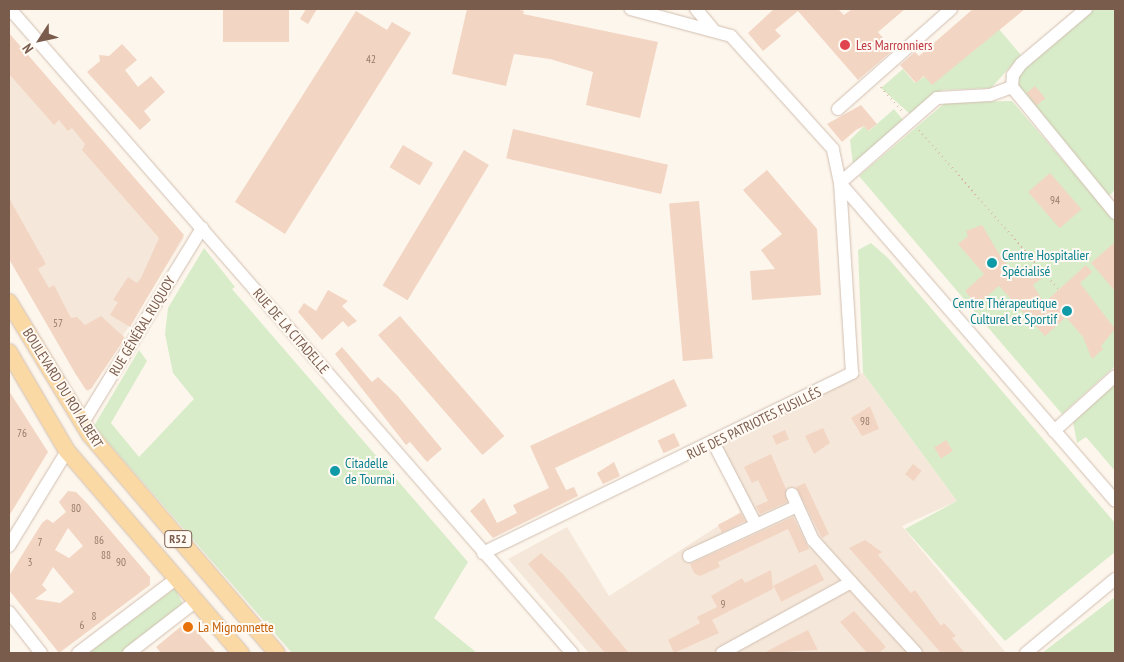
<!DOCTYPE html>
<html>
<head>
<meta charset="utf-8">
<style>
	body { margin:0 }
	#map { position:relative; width:1124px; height:662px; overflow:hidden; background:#fdf6ec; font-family:"PT Sans Narrow",sans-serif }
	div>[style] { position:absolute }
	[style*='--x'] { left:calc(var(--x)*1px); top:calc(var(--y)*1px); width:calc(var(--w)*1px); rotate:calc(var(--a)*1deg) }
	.residential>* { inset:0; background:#f5e8da }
	.green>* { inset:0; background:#d8ecc9 }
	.building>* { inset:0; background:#f3d5c3; transform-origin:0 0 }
	.path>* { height:2px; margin-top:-1px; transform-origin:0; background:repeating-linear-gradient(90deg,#d9b8a5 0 1px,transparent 0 5px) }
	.roads { filter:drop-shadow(0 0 1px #d1beb0) drop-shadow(0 0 1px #d1beb0) }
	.minor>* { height:12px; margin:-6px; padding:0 6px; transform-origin:6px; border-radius:6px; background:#fff }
	.major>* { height:16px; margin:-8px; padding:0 8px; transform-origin:8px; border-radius:8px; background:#fbd9a5 }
	.dots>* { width:14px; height:14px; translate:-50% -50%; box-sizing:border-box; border:2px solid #fffaf3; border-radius:50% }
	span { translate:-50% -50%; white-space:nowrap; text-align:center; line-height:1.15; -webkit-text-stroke:4px #fffaf3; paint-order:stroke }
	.number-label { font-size:11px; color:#987a6a }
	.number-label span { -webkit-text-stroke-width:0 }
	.shield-label span { padding:1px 4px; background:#fffaf3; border:1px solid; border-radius:4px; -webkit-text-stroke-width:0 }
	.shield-label { font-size:12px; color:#7a5c4d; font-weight:700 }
	.health-label { font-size:14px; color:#be3a42 }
	.left { translate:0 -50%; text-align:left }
	.culture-label { font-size:14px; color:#0d838f }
	.right { translate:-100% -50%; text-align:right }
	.street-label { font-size:14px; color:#7a5c4d }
	.food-label { font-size:14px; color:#c56008 }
	.frame { position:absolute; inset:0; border:10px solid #7a5c4d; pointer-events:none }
	.north { position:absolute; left:15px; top:15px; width:50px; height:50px; -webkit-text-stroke:4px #fffaf3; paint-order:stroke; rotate:235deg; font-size:14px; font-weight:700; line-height:20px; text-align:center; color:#7a5c4d }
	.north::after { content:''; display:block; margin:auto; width:18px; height:22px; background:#7a5c4d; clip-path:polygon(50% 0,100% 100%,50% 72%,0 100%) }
</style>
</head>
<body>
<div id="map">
	<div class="residential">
		<div style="clip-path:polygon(9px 34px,184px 238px,88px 392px,9px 256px)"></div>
		<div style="clip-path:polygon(863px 373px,957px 501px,902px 526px,1006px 653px,589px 653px,508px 559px,567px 527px,609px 596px,740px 512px,712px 445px)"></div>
	</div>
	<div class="green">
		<div style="clip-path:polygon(1086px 9px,1115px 9px,1115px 190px,1104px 200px,1018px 98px,1013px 75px)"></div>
		<div style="clip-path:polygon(998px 28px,1021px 55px,991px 88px,942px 90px,910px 114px,881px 88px,903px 69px,915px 83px)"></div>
		<div style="clip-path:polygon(1012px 101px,1115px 221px,1115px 366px,1062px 414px,859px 176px,946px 102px)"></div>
		<div style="clip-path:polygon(894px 109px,903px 120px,853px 165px,850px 140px,864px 126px,869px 131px)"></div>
		<div style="clip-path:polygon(871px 243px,888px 258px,1115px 523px,1115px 552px,1005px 641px,905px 529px,957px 501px,863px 373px,858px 250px)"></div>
		<div style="clip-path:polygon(204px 248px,235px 287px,232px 289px,468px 562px,434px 618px,477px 653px,292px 653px,94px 426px,139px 350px,147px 361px,111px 423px,139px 457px,194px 399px,173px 373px,165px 334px,168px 308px)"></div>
		<div style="clip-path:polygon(1115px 384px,1115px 471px,1086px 437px,1077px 443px,1073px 422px)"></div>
		<div style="clip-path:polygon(175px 588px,183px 604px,120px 653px,88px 653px)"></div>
		<div style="clip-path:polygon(1115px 597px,1115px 653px,1042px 653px)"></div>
	</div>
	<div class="building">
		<div style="left:223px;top:9px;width:66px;height:33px"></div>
		<div style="clip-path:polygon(306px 9px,317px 9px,308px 24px,300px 19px)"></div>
		<div style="clip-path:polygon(467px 9px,516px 9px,524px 11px,523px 14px,658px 42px,640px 118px,586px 105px,593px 72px,550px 59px,514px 54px,506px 86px,452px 74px)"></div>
		<div style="clip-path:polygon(774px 9px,838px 9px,844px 15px,852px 9px,905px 9px,878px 32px,893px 50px,858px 80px,798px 11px,775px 30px,781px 36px,763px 51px,748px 33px)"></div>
		<div style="clip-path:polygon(973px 9px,1025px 9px,932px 85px,924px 76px,916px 83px,900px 65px,915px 52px,919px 56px)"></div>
		<div style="clip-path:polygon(356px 11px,387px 30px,392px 22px,411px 33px,285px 234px,235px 202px)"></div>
		<div style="clip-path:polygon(9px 33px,184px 235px,130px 327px,110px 315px,118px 302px,113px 300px,128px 277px,137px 283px,141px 278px,159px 238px,82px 150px,85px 144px,72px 128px,68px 131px,59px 120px,54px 125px,9px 74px)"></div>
		<div style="clip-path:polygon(122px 44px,137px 60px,125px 70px,138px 87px,151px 76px,165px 92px,144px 111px,151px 120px,140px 130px,87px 72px,100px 61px,99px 55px,109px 56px)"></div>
		<div style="left:1035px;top:86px;width:16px;height:11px;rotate:50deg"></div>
		<div style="clip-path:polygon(861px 105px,877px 124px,868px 131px,864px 126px,856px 130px,842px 142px,827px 124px)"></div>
		<div style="left:513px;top:129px;width:159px;height:30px;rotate:13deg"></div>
		<div style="left:403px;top:145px;width:35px;height:26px;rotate:31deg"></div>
		<div style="left:464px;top:150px;width:29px;height:158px;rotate:31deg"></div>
		<div style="clip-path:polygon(767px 170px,817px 229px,821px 295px,752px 300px,750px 271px,775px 269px,761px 250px,782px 234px,743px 190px)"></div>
		<div style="left:1050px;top:173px;width:48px;height:29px;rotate:49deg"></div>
		<div style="clip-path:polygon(9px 198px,46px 264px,38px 269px,49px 288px,54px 285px,71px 318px,77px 317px,85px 325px,101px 316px,125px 338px,91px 389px,86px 390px,75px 373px,9px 259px)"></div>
		<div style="left:699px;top:201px;width:158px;height:30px;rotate:85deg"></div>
		<div style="clip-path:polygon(982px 225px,1002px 259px,1022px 277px,1046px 275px,1033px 285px,1044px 303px,1086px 265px,1092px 272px,1080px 283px,1115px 329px,1101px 346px,1103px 349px,1092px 359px,1083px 337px,1066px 317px,1045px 336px,999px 286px,977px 305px,965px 291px,984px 274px,958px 244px,968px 236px,966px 231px)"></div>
		<div style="clip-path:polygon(1115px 242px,1115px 291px,1091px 263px)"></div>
		<div style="clip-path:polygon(328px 290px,348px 301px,342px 306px,357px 321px,348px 327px,343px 321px,322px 340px,298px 312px,304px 303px,316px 311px)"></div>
		<div style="left:400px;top:316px;width:159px;height:29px;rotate:49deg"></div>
		<div style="clip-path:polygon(342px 347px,372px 382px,378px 377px,397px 395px,442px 449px,427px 462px,410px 442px,406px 445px,335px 354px)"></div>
		<div style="clip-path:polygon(674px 379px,687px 406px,555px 468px,566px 490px,574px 487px,578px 496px,493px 538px,470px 511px,484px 498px,497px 523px,517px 513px,513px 505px,549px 488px,530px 446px)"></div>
		<div style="clip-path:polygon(9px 391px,48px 452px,9px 516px)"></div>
		<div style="clip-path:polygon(870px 406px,879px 429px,862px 436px,851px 418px)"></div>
		<div style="clip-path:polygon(823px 428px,830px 443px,814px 454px,805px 436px)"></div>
		<div style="left:785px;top:430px;width:10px;height:14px;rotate:66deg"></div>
		<div style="left:674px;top:433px;width:14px;height:18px;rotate:65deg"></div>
		<div style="left:946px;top:440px;width:13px;height:14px;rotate:58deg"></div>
		<div style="clip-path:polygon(771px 454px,786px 489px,787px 502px,760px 514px,756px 506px,768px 501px,758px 480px,752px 483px,744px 467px)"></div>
		<div style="clip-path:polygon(614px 462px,620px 476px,603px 484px,597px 473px)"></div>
		<div style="left:913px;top:464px;width:11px;height:13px;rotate:38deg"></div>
		<div style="clip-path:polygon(805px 483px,829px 534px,822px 538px,796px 487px)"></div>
		<div style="clip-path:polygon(evenodd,68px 491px,76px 492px,86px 502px,150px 577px,150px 585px,59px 653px,9px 590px,9px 576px,42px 523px,47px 519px,53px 523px,66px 512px,59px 502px,68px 491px,68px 528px,83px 546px,69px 558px,55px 550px,68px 528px,68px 491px,53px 567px,74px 592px,60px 603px,35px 599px,47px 590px,42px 585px,53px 567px)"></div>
		<div style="left:741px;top:513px;width:9px;height:26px;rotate:63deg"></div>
		<div style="clip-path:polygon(793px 517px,809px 549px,799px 553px,788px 529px,718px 562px,720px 567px,700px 576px,694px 573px,690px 564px)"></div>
		<div style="clip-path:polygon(865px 540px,882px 552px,878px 555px,911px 593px,915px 590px,941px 626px,944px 623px,956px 636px,952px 638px,965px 653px,941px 653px,849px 548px)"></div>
		<div style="clip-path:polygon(541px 553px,563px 574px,629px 653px,605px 653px,528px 564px)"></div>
		<div style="left:816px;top:564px;width:18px;height:48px;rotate:63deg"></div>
		<div style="clip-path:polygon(771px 570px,773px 589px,712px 620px,719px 633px,674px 653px,668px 640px,700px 623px,697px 617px,717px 607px,711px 596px,742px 578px,745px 583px)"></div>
		<div style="clip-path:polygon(854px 611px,886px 647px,879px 653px,867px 653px,840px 622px)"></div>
		<div style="clip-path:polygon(185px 623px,190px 624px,216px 653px,161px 653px,156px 647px)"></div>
		<div style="clip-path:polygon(808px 630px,818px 650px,764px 653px,786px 641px)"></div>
	</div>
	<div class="path">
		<div style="--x:881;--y:87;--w:33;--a:49"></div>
		<div style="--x:919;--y:130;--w:211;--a:48.8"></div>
	</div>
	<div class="roads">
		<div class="minor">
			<div style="--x:10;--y:9;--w:855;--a:48.89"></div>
			<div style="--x:696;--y:9;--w:26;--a:50"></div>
			<div style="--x:1086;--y:9;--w:85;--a:139.8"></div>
			<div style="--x:1021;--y:64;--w:14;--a:126"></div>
			<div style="--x:1013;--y:75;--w:12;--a:95"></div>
			<div style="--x:1012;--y:87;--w:23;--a:160"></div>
			<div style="--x:990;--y:95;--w:53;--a:176.8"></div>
			<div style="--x:937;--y:98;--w:129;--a:138.8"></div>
			<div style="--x:840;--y:183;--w:420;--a:49.1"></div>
			<div style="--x:1012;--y:87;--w:163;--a:50.7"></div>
			<div style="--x:838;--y:109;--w:151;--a:-41.5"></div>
			<div style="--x:82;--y:424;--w:230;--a:-58.5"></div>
			<div style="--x:1054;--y:431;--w:82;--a:-42"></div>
			<div style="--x:713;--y:442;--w:93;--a:62.6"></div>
			<div style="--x:792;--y:494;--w:51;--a:65.5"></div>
			<div style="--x:813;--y:540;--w:57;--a:47.9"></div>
			<div style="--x:9;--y:546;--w:111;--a:-58.6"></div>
			<div style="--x:483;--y:553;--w:411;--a:-26"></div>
			<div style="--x:852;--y:373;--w:190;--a:-93.6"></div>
			<div style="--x:840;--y:183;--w:35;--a:-102"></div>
			<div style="--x:833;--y:149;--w:152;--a:-132.1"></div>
			<div style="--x:731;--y:36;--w:104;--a:-164.9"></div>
			<div style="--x:689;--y:556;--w:119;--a:-24.8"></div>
			<div style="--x:9;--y:612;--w:52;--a:52"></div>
			<div style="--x:78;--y:653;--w:123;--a:-37.1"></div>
			<div style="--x:129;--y:653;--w:85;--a:-37.8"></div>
			<div style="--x:722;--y:653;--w:147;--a:-28.8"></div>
			<div style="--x:851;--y:582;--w:96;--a:47.5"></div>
			<div style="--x:1026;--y:653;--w:116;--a:-39.7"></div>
		</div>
		<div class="major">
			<div style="--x:9;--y:302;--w:156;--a:58.7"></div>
			<div style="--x:90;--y:435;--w:287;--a:49.4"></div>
			<div style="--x:9;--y:352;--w:115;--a:59.6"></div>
			<div style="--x:67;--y:451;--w:267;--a:49.3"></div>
		</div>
	</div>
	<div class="dots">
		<div style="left:845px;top:45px;background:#e0444e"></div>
		<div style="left:992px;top:263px;background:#0f9aa8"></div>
		<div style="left:1067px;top:311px;background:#0f9aa8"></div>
		<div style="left:335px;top:471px;background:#0f9aa8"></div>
		<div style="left:188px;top:627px;background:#e8710a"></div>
	</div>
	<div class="number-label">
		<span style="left:371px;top:59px">42</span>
		<span style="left:1055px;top:200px">94</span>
		<span style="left:58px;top:323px">57</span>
		<span style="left:865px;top:421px">98</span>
		<span style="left:22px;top:433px">76</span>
		<span style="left:76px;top:508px">80</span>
		<span style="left:99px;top:540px">86</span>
		<span style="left:40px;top:542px">7</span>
		<span style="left:106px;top:555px">88</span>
		<span style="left:30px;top:562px">3</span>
		<span style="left:121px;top:562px">90</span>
		<span style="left:723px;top:604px">9</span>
		<span style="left:94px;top:616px">8</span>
		<span style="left:82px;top:625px">6</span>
	</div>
	<div class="shield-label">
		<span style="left:178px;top:539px">R52</span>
	</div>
	<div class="health-label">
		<span class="left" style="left:856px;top:45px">Les Marronniers</span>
	</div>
	<div class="culture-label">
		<span class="left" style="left:1002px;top:263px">Centre Hospitalier<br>Spécialisé</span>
		<span class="right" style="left:1057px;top:311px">Centre Thérapeutique<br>Culturel et Sportif</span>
		<span class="left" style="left:345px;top:471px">Citadelle<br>de Tournai</span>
	</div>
	<div class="street-label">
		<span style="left:142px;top:326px;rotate:-59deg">RUE GÉNÉRAL RUQUOY</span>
		<span style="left:291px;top:331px;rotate:49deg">RUE DE LA CITADELLE</span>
		<span style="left:63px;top:388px;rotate:58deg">BOULEVARD DU ROI ALBERT</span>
		<span style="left:754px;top:423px;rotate:-26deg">RUE DES PATRIOTES FUSILLÉS</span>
	</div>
	<div class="food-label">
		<span class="left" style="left:198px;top:627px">La Mignonnette</span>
	</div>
	<div class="frame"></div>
	<div class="north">N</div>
</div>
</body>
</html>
